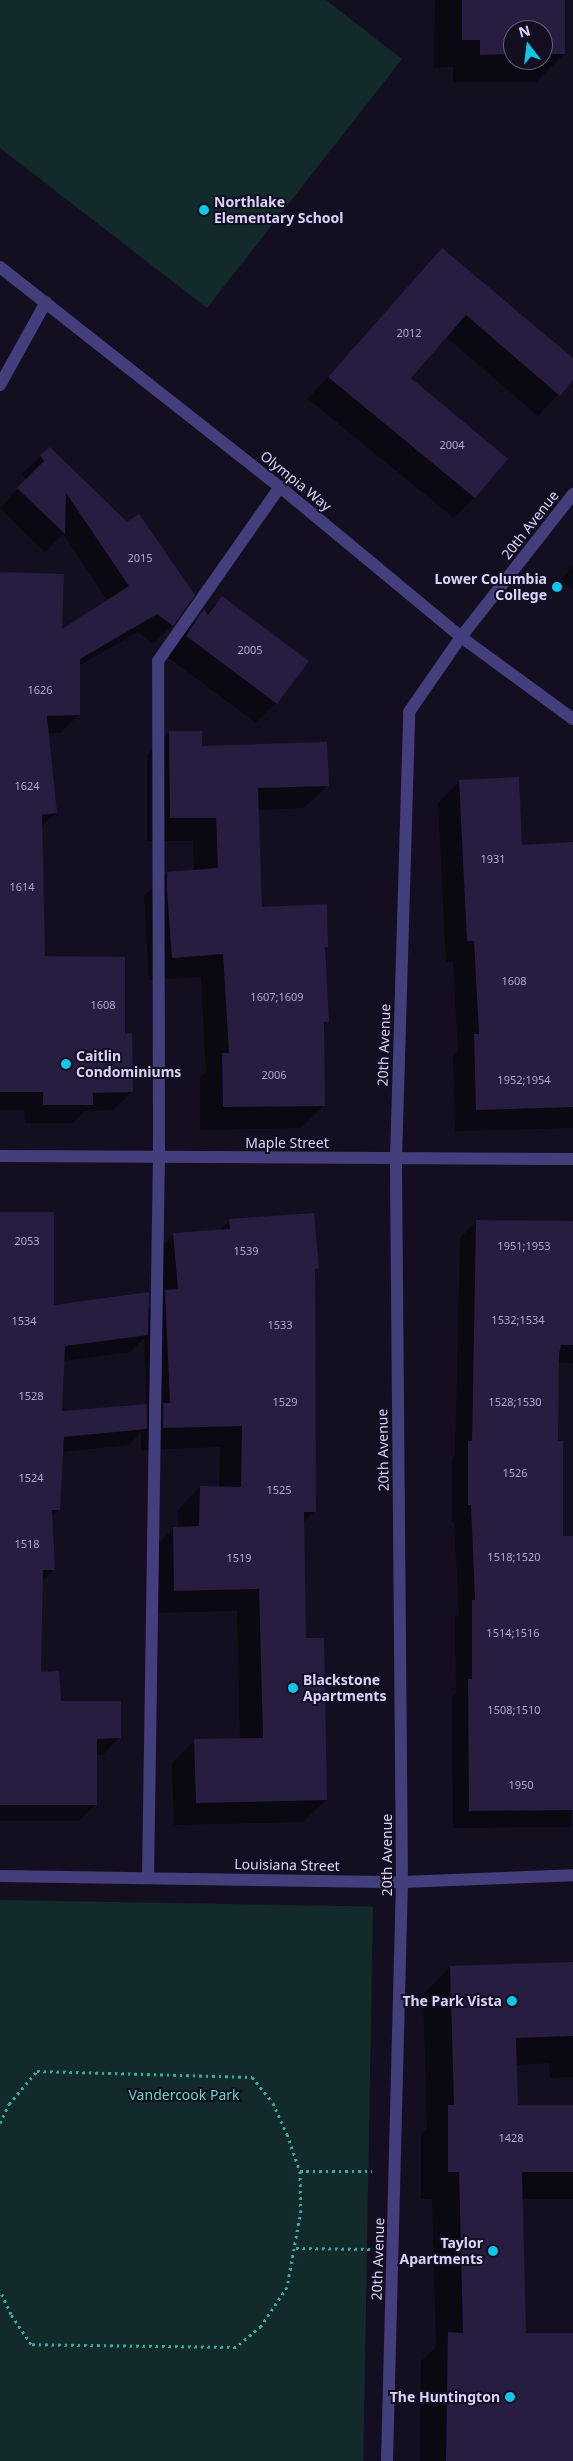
<!DOCTYPE html>
<html>
<head>
<meta charset="utf-8">
<style>
	body { margin:0 }
	#map { position:relative; width:573px; height:2461px; overflow:hidden; background:#130f21; font-family:"Noto Sans",sans-serif }
	div>[style] { position:absolute }
	[style*='--x'] { left:calc(var(--x)*1px); top:calc(var(--y)*1px); width:calc(var(--w)*1px); rotate:calc(var(--a)*1deg) }
	.green>* { inset:0; background:#132a2b; transform-origin:0 0 }
	.shadow>* { inset:0; background:#0007 }
	.building>* { inset:0; background:#261d41 }
	.path>* { height:3px; margin-top:-1.5px; transform-origin:0; background:repeating-linear-gradient(90deg,#38aaab 0 2.5px,transparent 0 6.5px) }
	.service>* { height:12px; margin:-6px; padding:0 6px; transform-origin:6px; border-radius:6px; background:#443e7d }
	.minor>* { height:12px; margin:-6px; padding:0 6px; transform-origin:6px; border-radius:6px; background:#443e7d }
	.tertiary>* { height:12px; margin:-6px; padding:0 6px; transform-origin:6px; border-radius:6px; background:#443e7d }
	.dots>* { width:14px; height:14px; translate:-50% -50%; box-sizing:border-box; border:2px solid #130f21; border-radius:50% }
	span { translate:-50% -50%; white-space:nowrap; text-align:center; line-height:1.15; -webkit-text-stroke:4px #130f21; paint-order:stroke }
	.number-label { font-size:11px; color:#ada6cd }
	.number-label span { -webkit-text-stroke-width:0 }
	.poi-label { font-size:14px; color:#dad3fc; font-weight:700 }
	.left { translate:0 -50%; text-align:left }
	.right { translate:-100% -50%; text-align:right }
	.street-label { font-size:14px; color:#dad3fc }
	.park-label { font-size:14px; color:#64d6c1 }
	.north { position:absolute; left:503px; top:20px; width:50px; height:50px; box-sizing:border-box; background:#130f21; border:1px solid #635d79; border-radius:50%; rotate:345deg; font-size:14px; font-weight:700; line-height:20px; text-align:center; color:#dad3fc }
	.north::after { content:''; display:block; margin:auto; width:18px; height:22px; background:#12c5e9; clip-path:polygon(50% 0,100% 100%,50% 72%,0 100%) }
</style>
</head>
<body>
<div id="map">
	<div class="green">
		<div style="clip-path:polygon(0 0,326px 0,402px 59px,207px 308px,0 148px)"></div>
		<div style="left:0;top:1900px;width:373px;height:561px;rotate:1deg"></div>
	</div>
	<div class="shadow">
		<div style="clip-path:polygon(evenodd,435px 0,564px 0,564px 54px,536px 82px,453px 82px,453px 67px,434px 68px,435px 0,513px 30px,543px 30px,543px 60px,513px 60px,513px 30px)"></div>
		<div style="clip-path:polygon(442px 249px,573px 360px,573px 378px,538px 416px,445px 336px,409px 378px,474px 497px,454px 518px,308px 399px)"></div>
		<div style="clip-path:polygon(41px 456px,193px 595px,172px 625px,153px 644px,138px 632px,78px 666px,79px 715px,60px 733px,47px 733px,56px 813px,41px 827px,44px 957px,124px 1035px,132px 1092px,113px 1110px,85px 1111px,73px 1123px,25px 1123px,24px 1110px,0 1110px,0 574px,61px 631px,108px 601px,63px 534px,45px 552px,0 508px,26px 480px,22px 474px)"></div>
		<div style="clip-path:polygon(573px 565px,573px 590px,561px 580px)"></div>
		<div style="clip-path:polygon(222px 598px,276px 703px,256px 723px,166px 656px,184px 631px)"></div>
		<div style="clip-path:polygon(170px 732px,201px 747px,328px 785px,304px 808px,258px 810px,261px 908px,326px 947px,324px 950px,328px 1021px,323px 1026px,324px 1105px,301px 1128px,200px 1130px,200px 1077px,206px 1071px,201px 977px,149px 980px,144px 896px,167px 873px,194px 871px,193px 841px,147px 841px,147px 755px)"></div>
		<div style="clip-path:polygon(460px 781px,521px 846px,573px 844px,573px 1128px,455px 1131px,453px 1057px,458px 1052px,453px 962px,446px 962px,438px 803px)"></div>
		<div style="clip-path:polygon(evenodd,0 1213px,53px 1306px,147px 1310px,155px 1302px,151px 1257px,174px 1234px,220px 1231px,230px 1220px,318px 1268px,313px 1272px,315px 1511px,303px 1523px,305px 1639px,326px 1800px,303px 1822px,174px 1825px,172px 1763px,195px 1740px,240px 1739px,237px 1611px,152px 1613px,151px 1551px,174px 1528px,178px 1528px,178px 1510px,200px 1487px,219px 1488px,220px 1447px,141px 1450px,141px 1432px,129px 1445px,62px 1452px,58px 1510px,51px 1517px,54px 1569px,42px 1581px,40px 1674px,59px 1702px,119px 1738px,103px 1755px,96px 1755px,96px 1804px,79px 1821px,0 1821px,0 1213px,144px 1338px,147px 1406px,61px 1412px,63px 1361px,130px 1352px,144px 1338px)"></div>
		<div style="clip-path:polygon(477px 1221px,573px 1222px,573px 1363px,557px 1362px,556px 1442px,562px 1537px,573px 1537px,571px 1827px,453px 1828px,452px 1697px,456px 1693px,455px 1618px,459px 1615px,454px 1522px,452px 1522px,452px 1459px,455px 1455px,460px 1238px)"></div>
		<div style="clip-path:polygon(573px 1963px,573px 2077px,550px 2078px,549px 2063px,516px 2065px,517px 2106px,573px 2106px,573px 2199px,521px 2199px,525px 2334px,573px 2335px,573px 2461px,420px 2461px,421px 2361px,436px 2347px,432px 2199px,421px 2199px,421px 2134px,427px 2128px,423px 1995px,450px 1967px)"></div>
	</div>
	<div class="building">
		<div style="clip-path:polygon(462px 0,565px 0,565px 54px,543px 54px,543px 30px,513px 30px,513px 54px,480px 55px,480px 40px,462px 40px)"></div>
		<div style="clip-path:polygon(442px 248px,573px 358px,573px 380px,560px 396px,466px 315px,411px 378px,508px 459px,475px 498px,328px 377px)"></div>
		<div style="clip-path:polygon(50px 447px,127px 522px,139px 514px,195px 595px,173px 626px,157px 614px,80px 659px,80px 715px,47px 716px,57px 813px,42px 815px,45px 956px,125px 957px,125px 1034px,132px 1033px,133px 1092px,93px 1093px,93px 1105px,43px 1105px,43px 1092px,0 1092px,0 572px,64px 574px,62px 629px,129px 586px,66px 493px,65px 534px,17px 488px,44px 461px,40px 455px)"></div>
		<div style="clip-path:polygon(222px 596px,309px 661px,277px 704px,186px 636px,204px 609px,208px 615px)"></div>
		<div style="clip-path:polygon(169px 731px,202px 731px,202px 746px,327px 742px,329px 786px,258px 788px,262px 907px,327px 904px,328px 947px,325px 947px,329px 1022px,324px 1022px,325px 1106px,223px 1107px,222px 1053px,229px 1053px,223px 954px,172px 958px,167px 892px,167px 872px,218px 868px,216px 818px,170px 818px)"></div>
		<div style="clip-path:polygon(519px 777px,522px 845px,573px 842px,573px 1107px,476px 1110px,474px 1034px,479px 1034px,474px 941px,467px 941px,459px 780px)"></div>
		<div style="clip-path:polygon(0 1212px,54px 1212px,54px 1305px,149px 1292px,148px 1335px,65px 1346px,62px 1411px,147px 1404px,147px 1429px,64px 1437px,60px 1510px,52px 1510px,55px 1570px,43px 1570px,41px 1672px,59px 1671px,61px 1701px,121px 1701px,121px 1738px,97px 1739px,97px 1805px,0 1805px)"></div>
		<div style="clip-path:polygon(314px 1213px,319px 1268px,315px 1269px,316px 1512px,304px 1512px,306px 1638px,324px 1638px,327px 1800px,196px 1803px,194px 1739px,263px 1738px,259px 1589px,174px 1591px,173px 1527px,199px 1526px,200px 1486px,241px 1487px,242px 1426px,163px 1428px,163px 1403px,170px 1403px,165px 1290px,178px 1289px,173px 1233px,230px 1229px,229px 1219px)"></div>
		<div style="clip-path:polygon(476px 1220px,573px 1221px,573px 1345px,561px 1345px,559px 1354px,558px 1441px,563px 1441px,563px 1536px,573px 1536px,573px 1810px,469px 1811px,468px 1679px,472px 1679px,472px 1600px,475px 1600px,471px 1505px,468px 1505px,468px 1441px,472px 1441px)"></div>
		<div style="clip-path:polygon(573px 1962px,573px 2036px,516px 2038px,518px 2105px,573px 2105px,573px 2172px,522px 2172px,526px 2333px,573px 2333px,573px 2461px,446px 2461px,448px 2332px,463px 2333px,459px 2172px,448px 2172px,448px 2105px,454px 2105px,450px 1966px)"></div>
	</div>
	<div class="path">
		<div style="--x:0;--y:2123;--w:21;--a:-65"></div>
		<div style="--x:9;--y:2104;--w:43;--a:-49.7"></div>
		<div style="--x:37;--y:2071;--w:215;--a:1.6"></div>
		<div style="--x:252;--y:2077;--w:33;--a:51"></div>
		<div style="--x:273;--y:2103;--w:34;--a:66"></div>
		<div style="--x:287;--y:2134;--w:39;--a:71"></div>
		<div style="--x:300;--y:2171;--w:39;--a:89"></div>
		<div style="--x:301;--y:2210;--w:78;--a:100.3"></div>
		<div style="--x:287;--y:2287;--w:47;--a:123.7"></div>
		<div style="--x:261;--y:2326;--w:33;--a:140"></div>
		<div style="--x:236;--y:2347;--w:205;--a:-179.2"></div>
		<div style="--x:31;--y:2344;--w:36;--a:-124"></div>
		<div style="--x:11;--y:2314;--w:26;--a:-115"></div>
		<div style="--x:300;--y:2171;--w:72;--a:0"></div>
		<div style="--x:296;--y:2248;--w:74;--a:0.8"></div>
	</div>
	<div class="service">
		<div style="--x:148;--y:1878;--w:721;--a:-89.13"></div>
		<div style="--x:159;--y:1157;--w:496;--a:-90.1"></div>
		<div style="--x:158;--y:661;--w:213;--a:-55"></div>
	</div>
	<div class="minor">
		<div style="--x:0;--y:385;--w:95;--a:-61"></div>
		<div style="--x:0;--y:1156;--w:573;--a:0.3"></div>
		<div style="--x:387;--y:2461;--w:579;--a:-88.52"></div>
		<div style="--x:402;--y:1882;--w:723;--a:-90.48"></div>
		<div style="--x:396;--y:1159;--w:447;--a:-88.3"></div>
		<div style="--x:409;--y:712;--w:91;--a:-55.3"></div>
		<div style="--x:461;--y:637;--w:182;--a:-51.9"></div>
	</div>
	<div class="tertiary">
		<div style="--x:0;--y:267;--w:356;--a:38.2"></div>
		<div style="--x:280;--y:487;--w:235;--a:39.6"></div>
		<div style="--x:461;--y:637;--w:139;--a:36.2"></div>
		<div style="--x:0;--y:1876;--w:402;--a:0.9"></div>
		<div style="--x:402;--y:1882;--w:171;--a:-2.3"></div>
	</div>
	<div class="dots">
		<div style="left:204px;top:210px;background:#12c5e9"></div>
		<div style="left:557px;top:587px;background:#12c5e9"></div>
		<div style="left:66px;top:1064px;background:#12c5e9"></div>
		<div style="left:293px;top:1688px;background:#12c5e9"></div>
		<div style="left:512px;top:2001px;background:#12c5e9"></div>
		<div style="left:493px;top:2251px;background:#12c5e9"></div>
		<div style="left:510px;top:2397px;background:#12c5e9"></div>
	</div>
	<div class="number-label">
		<span style="left:409px;top:333px">2012</span>
		<span style="left:452px;top:445px">2004</span>
		<span style="left:140px;top:558px">2015</span>
		<span style="left:250px;top:650px">2005</span>
		<span style="left:40px;top:690px">1626</span>
		<span style="left:27px;top:786px">1624</span>
		<span style="left:493px;top:859px">1931</span>
		<span style="left:22px;top:887px">1614</span>
		<span style="left:514px;top:981px">1608</span>
		<span style="left:277px;top:997px">1607;1609</span>
		<span style="left:103px;top:1005px">1608</span>
		<span style="left:274px;top:1075px">2006</span>
		<span style="left:524px;top:1080px">1952;1954</span>
		<span style="left:27px;top:1241px">2053</span>
		<span style="left:524px;top:1246px">1951;1953</span>
		<span style="left:246px;top:1251px">1539</span>
		<span style="left:518px;top:1320px">1532;1534</span>
		<span style="left:24px;top:1321px">1534</span>
		<span style="left:280px;top:1325px">1533</span>
		<span style="left:31px;top:1396px">1528</span>
		<span style="left:285px;top:1402px">1529</span>
		<span style="left:515px;top:1402px">1528;1530</span>
		<span style="left:515px;top:1473px">1526</span>
		<span style="left:31px;top:1478px">1524</span>
		<span style="left:279px;top:1490px">1525</span>
		<span style="left:27px;top:1544px">1518</span>
		<span style="left:514px;top:1557px">1518;1520</span>
		<span style="left:239px;top:1558px">1519</span>
		<span style="left:513px;top:1633px">1514;1516</span>
		<span style="left:514px;top:1710px">1508;1510</span>
		<span style="left:521px;top:1785px">1950</span>
		<span style="left:511px;top:2138px">1428</span>
	</div>
	<div class="poi-label">
		<span class="left" style="left:214px;top:210px">Northlake<br>Elementary School</span>
		<span class="right" style="left:547px;top:587px">Lower Columbia<br>College</span>
		<span class="left" style="left:76px;top:1064px">Caitlin<br>Condominiums</span>
		<span class="left" style="left:303px;top:1688px">Blackstone<br>Apartments</span>
		<span class="right" style="left:502px;top:2001px">The Park Vista</span>
		<span class="right" style="left:483px;top:2251px">Taylor<br>Apartments</span>
		<span class="right" style="left:500px;top:2397px">The Huntington</span>
	</div>
	<div class="street-label">
		<span style="left:296px;top:481px;rotate:39deg">Olympia Way</span>
		<span style="left:530px;top:525px;rotate:-52deg">20th Avenue</span>
		<span style="left:384px;top:1045px;rotate:-88deg">20th Avenue</span>
		<span style="left:287px;top:1143px">Maple Street</span>
		<span style="left:383px;top:1450px;rotate:-91deg">20th Avenue</span>
		<span style="left:387px;top:1855px;rotate:-90deg">20th Avenue</span>
		<span style="left:287px;top:1865px;rotate:1deg">Louisiana Street</span>
		<span style="left:378px;top:2259px;rotate:-88deg">20th Avenue</span>
	</div>
	<div class="park-label">
		<span style="left:184px;top:2095px">Vandercook Park</span>
	</div>
	<div class="north">N</div>
</div>
</body>
</html>
